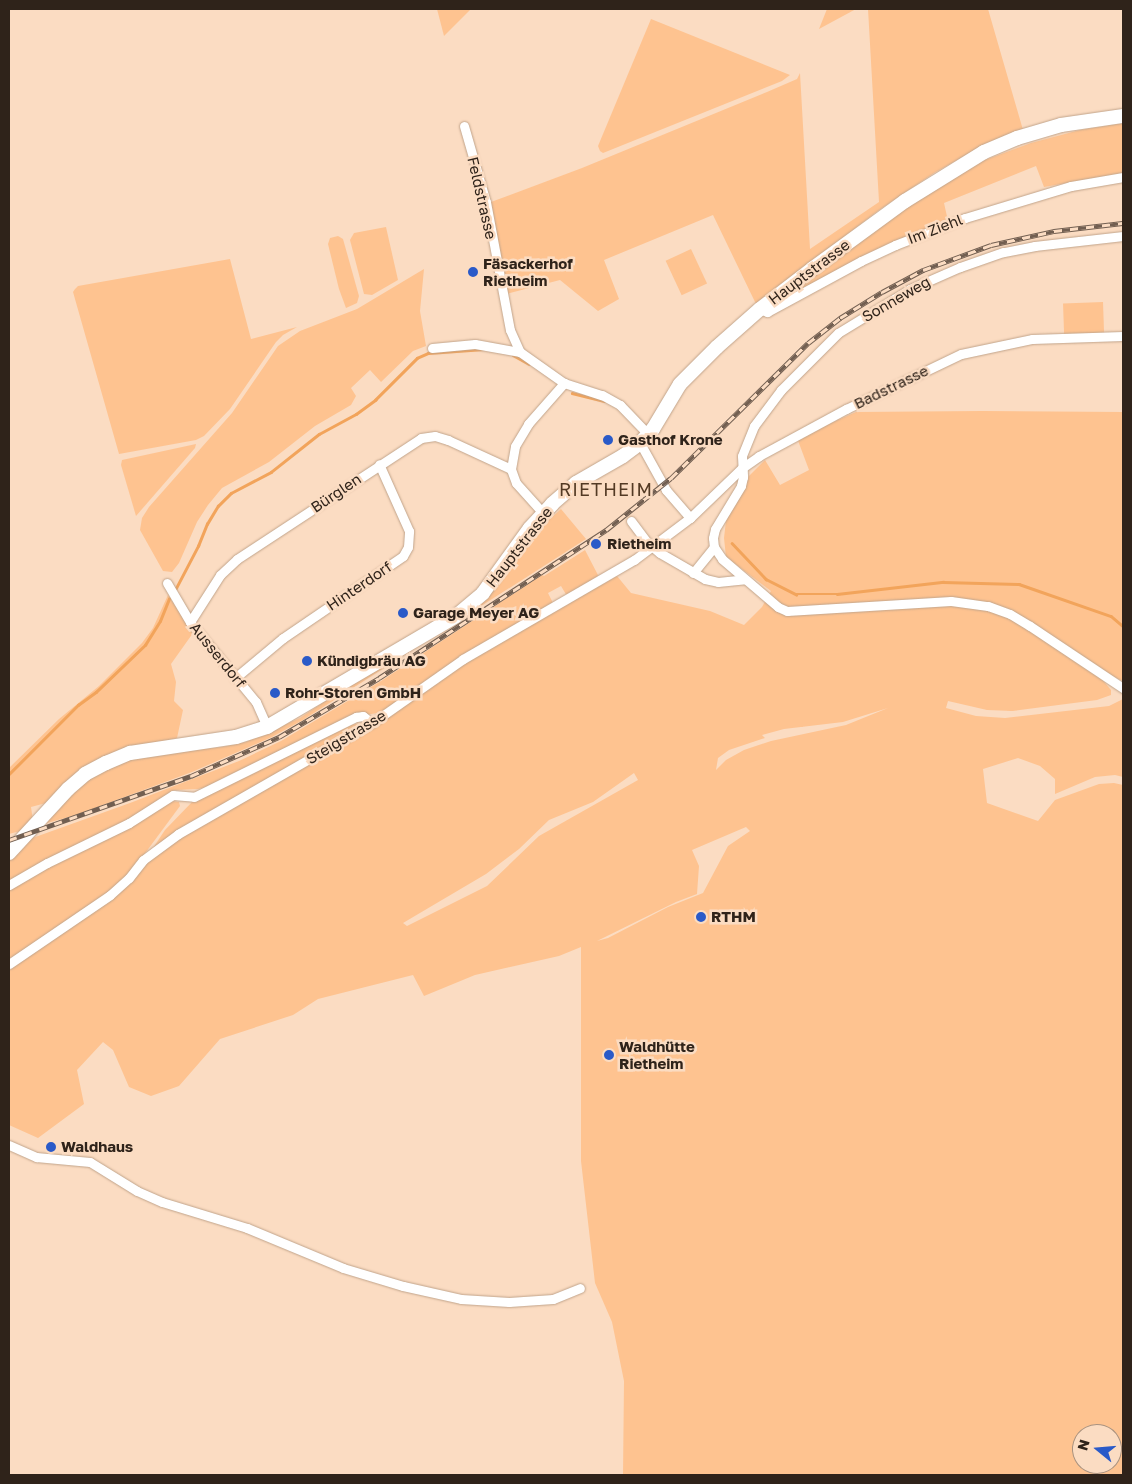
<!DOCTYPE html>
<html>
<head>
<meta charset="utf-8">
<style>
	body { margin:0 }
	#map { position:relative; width:1132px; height:1484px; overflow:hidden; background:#fbdcc2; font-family:"Golos Text",sans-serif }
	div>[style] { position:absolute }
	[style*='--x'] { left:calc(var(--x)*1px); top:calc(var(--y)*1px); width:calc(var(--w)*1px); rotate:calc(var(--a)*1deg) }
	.green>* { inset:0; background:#fec390; transform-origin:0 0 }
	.stream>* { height:2.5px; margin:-1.25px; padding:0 1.25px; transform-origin:1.25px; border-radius:1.25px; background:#f2a45b }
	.roads { filter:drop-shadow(0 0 1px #c1a48b) drop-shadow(0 0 1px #c1a48b) }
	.minor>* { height:9px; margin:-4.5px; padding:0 4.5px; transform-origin:4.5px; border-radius:4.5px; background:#fff }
	.primary>* { height:14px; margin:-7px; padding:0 7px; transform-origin:7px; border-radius:7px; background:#fff }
	.rail>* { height:4.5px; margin-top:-2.25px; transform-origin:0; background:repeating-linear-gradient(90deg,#fbdcc2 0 8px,#725f51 0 16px); box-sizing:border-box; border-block:1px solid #725f51 }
	.dots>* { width:14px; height:14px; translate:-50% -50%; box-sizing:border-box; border:2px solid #fbdcc2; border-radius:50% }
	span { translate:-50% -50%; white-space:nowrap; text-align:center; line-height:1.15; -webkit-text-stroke:5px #fbdcc2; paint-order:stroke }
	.street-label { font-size:15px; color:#2f231a }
	.poi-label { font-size:15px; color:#2f231a; font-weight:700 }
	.left { translate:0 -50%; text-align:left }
	.quarter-label { font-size:18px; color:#533a24; letter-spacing:1px }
	.frame { position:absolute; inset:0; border:10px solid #2f231a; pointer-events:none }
	.north { position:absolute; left:1072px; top:1424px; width:50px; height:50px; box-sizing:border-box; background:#fbdcc2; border:1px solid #a9927f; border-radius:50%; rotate:287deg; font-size:14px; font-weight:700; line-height:20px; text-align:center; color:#2f231a }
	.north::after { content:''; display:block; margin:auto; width:18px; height:22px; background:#2a5ac8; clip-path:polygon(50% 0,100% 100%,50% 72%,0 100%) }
</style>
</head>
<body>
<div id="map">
	<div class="green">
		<div style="clip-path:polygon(437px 9px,471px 9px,444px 36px)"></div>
		<div style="clip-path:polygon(827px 9px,856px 9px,819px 29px)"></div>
		<div style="clip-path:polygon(868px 9px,988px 9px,1023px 130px,982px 146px,934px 173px,879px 210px,756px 304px,713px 215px,604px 260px,619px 299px,598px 311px,560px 280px,506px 294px,491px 202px,582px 168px,767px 92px,797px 79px,800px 73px,810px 249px,879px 202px)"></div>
		<div style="clip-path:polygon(651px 19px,790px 75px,782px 81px,603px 153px,600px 151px,598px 146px)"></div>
		<div style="clip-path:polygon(1123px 123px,1123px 173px,1044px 187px,1036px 166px,944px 203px,948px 221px,775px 307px,801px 284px,908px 205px,977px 163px,1031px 143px,1080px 130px)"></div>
		<div style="clip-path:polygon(386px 227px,398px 280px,372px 295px,364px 294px,350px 240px,354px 233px)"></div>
		<div style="clip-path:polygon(338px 236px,343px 239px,359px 296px,357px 303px,346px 308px,339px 289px,328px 244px,330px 238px)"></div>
		<div style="left:691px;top:249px;width:38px;height:28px;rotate:65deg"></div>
		<div style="clip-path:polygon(230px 259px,251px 339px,297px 327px,283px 335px,276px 342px,230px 409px,204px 436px,196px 440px,119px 454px,73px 292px,75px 289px,78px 286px)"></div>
		<div style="clip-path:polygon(424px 269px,420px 311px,426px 346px,413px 351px,381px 382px,370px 370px,351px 388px,356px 396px,351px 405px,315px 426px,269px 462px,222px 488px,208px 505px,197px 522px,179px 563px,172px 572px,163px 571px,140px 530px,142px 518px,149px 507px,232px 413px,278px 346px,300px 331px,357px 309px)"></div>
		<div style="left:1103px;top:302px;width:31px;height:40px;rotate:88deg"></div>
		<div style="clip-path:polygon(evenodd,982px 411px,1123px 412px,1123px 681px,1103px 672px,1100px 677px,1111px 690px,1111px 695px,1097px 700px,1013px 711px,987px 710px,948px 701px,946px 708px,976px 716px,1005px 718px,1109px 706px,1123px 699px,1123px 777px,1115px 775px,1095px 777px,1055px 794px,1055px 779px,1040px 766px,1018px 758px,983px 769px,987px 803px,1038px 821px,1055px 800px,1099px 784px,1114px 783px,1123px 785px,1123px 1475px,623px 1475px,624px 1381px,612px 1322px,595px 1283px,581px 1161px,581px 947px,559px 956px,475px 975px,424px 996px,413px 975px,318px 999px,293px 1015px,220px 1039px,179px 1086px,151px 1096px,129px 1087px,113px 1050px,103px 1042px,77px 1070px,84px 1104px,38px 1138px,9px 1125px,9px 971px,39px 947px,115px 897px,147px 863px,155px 845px,165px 830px,193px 801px,351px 725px,366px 722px,162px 844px,365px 732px,466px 662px,617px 576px,631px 593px,710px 611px,744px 625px,762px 607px,771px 591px,726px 557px,724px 538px,727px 512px,746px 479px,765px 460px,780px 485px,809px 470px,797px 438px,856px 412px,982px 411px,888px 708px,846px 725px,771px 741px,744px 750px,726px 760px,716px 770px,718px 758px,729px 750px,765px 738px,762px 735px,784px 729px,843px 722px,888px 708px,982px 411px,634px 773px,638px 780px,539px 836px,487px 886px,407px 926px,403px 923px,486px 874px,519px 849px,549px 820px,593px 802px,634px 773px,982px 411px,746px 827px,750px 831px,728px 846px,703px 893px,668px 907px,608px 938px,597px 941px,676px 902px,697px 894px,699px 866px,692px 850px,746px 827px,982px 411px,1082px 1434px,1112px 1434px,1112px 1464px,1082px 1464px,1082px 1434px)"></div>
		<div style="clip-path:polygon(196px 444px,195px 448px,136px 516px,121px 465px,122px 460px)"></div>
		<div style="clip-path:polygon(561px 509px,586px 539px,303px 720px,272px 737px,192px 772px,76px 815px,40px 825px,89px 778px,134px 757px,222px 747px,246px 742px,300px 718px,370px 671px,470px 611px,540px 528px)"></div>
		<div style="clip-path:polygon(585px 550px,599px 577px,567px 596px,561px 586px,548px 593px,553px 603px,384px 712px,365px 715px,207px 787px,198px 789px,174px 790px,129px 819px,9px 882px,9px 860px,27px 840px,130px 803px,239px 761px,281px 741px,381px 681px,542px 575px,544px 576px)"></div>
		<div style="clip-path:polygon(168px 595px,193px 633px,171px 664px,176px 682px,174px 701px,183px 710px,177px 738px,129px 749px,46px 803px,31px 807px,33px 821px,20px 831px,9px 834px,9px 768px,59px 719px,99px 686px,142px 643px,153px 628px)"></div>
		<div style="clip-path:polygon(172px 801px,179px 802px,180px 806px,129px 875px,106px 895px,9px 961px,9px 888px)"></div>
	</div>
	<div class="stream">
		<div style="--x:513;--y:355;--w:18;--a:29"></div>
		<div style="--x:572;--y:393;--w:33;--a:14"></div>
		<div style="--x:732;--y:543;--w:50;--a:46.6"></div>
		<div style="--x:766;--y:579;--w:34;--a:27"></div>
		<div style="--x:796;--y:594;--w:41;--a:0"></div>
		<div style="--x:837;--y:594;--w:107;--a:-6.5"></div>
		<div style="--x:943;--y:582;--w:76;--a:1.5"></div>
		<div style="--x:1019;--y:584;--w:97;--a:19.2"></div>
		<div style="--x:1111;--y:616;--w:16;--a:40"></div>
		<div style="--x:175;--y:590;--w:50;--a:-62.4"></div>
		<div style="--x:198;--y:546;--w:24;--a:-68"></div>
		<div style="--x:207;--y:524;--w:21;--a:-59"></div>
		<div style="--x:218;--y:506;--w:18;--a:-45"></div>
		<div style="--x:231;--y:493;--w:45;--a:-27.7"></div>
		<div style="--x:271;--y:472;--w:61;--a:-38.4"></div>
		<div style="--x:319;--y:434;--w:42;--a:-28.4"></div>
		<div style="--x:356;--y:414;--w:24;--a:-36"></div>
		<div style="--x:375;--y:400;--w:59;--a:-45"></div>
		<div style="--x:417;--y:358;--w:12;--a:-24"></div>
		<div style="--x:428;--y:353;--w:56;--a:-4.1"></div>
		<div style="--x:9;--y:774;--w:98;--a:-45"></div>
		<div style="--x:78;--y:705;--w:22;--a:-36"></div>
		<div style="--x:96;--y:692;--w:68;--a:-43.8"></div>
		<div style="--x:145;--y:645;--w:28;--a:-58"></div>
		<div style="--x:160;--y:621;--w:24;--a:-68"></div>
	</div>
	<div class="roads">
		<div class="minor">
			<div style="--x:464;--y:126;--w:79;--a:73.9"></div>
			<div style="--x:486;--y:202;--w:130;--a:79.4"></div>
			<div style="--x:510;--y:330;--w:24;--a:66"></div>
			<div style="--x:520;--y:352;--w:54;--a:35.2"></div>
			<div style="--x:564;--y:383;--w:40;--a:18"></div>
			<div style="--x:602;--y:395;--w:21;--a:29"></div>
			<div style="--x:620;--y:405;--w:40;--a:46"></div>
			<div style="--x:1123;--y:236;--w:89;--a:173.5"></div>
			<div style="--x:1035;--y:246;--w:33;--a:169"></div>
			<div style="--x:1003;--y:252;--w:46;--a:160.8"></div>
			<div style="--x:960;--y:267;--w:55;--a:156.3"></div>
			<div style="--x:910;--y:289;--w:84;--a:148.6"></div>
			<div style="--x:838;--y:333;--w:81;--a:135"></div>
			<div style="--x:781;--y:390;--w:45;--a:126.9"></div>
			<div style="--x:754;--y:426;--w:32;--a:112"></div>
			<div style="--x:742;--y:456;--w:21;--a:87"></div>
			<div style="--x:743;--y:477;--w:9;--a:103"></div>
			<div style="--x:741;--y:486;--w:50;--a:121.2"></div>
			<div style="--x:715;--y:529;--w:9;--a:103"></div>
			<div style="--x:713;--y:538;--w:9;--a:84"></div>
			<div style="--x:714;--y:547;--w:14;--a:56"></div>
			<div style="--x:722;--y:559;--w:74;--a:40.6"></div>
			<div style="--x:778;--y:607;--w:10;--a:24"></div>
			<div style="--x:787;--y:611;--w:164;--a:-3.5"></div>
			<div style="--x:951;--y:601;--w:37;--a:8"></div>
			<div style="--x:988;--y:606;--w:23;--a:20"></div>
			<div style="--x:1010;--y:614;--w:23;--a:31"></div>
			<div style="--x:1030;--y:626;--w:112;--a:33.7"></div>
			<div style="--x:760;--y:309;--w:8;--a:23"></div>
			<div style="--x:767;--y:312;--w:107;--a:-28.5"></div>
			<div style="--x:861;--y:261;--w:38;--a:-25"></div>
			<div style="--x:895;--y:245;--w:75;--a:-21.1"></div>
			<div style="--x:965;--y:218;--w:111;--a:-16.8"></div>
			<div style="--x:1071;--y:186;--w:53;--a:-9.8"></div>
			<div style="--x:432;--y:348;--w:43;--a:-5.3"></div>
			<div style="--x:475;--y:344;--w:46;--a:10.1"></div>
			<div style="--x:640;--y:443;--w:54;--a:61"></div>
			<div style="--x:666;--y:490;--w:37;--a:49"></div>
			<div style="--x:543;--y:513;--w:40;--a:-132"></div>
			<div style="--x:516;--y:483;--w:15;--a:-110"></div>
			<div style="--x:511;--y:469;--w:23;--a:-80"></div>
			<div style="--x:515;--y:446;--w:26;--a:-59"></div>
			<div style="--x:528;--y:424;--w:55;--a:-48.7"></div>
			<div style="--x:631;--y:521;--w:25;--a:53"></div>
			<div style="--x:646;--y:541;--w:18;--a:41"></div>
			<div style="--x:660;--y:553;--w:52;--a:30"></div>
			<div style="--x:705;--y:579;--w:13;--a:13"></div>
			<div style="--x:718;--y:582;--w:27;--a:-6"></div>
			<div style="--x:693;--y:573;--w:33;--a:-51"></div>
			<div style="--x:167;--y:583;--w:45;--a:59.5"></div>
			<div style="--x:190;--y:622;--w:104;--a:50.5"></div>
			<div style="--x:256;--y:702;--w:27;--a:66"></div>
			<div style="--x:190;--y:622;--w:56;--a:-57.4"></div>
			<div style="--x:220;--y:575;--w:23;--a:-43"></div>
			<div style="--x:237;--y:559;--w:220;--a:-33.3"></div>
			<div style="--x:421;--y:438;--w:14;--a:-8"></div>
			<div style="--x:435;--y:436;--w:14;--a:17"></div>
			<div style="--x:448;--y:440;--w:69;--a:24.7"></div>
			<div style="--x:235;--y:678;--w:62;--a:-39.8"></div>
			<div style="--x:283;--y:638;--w:145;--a:-34.3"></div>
			<div style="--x:403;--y:556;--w:10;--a:-61"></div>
			<div style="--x:408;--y:547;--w:16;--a:-86"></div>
			<div style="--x:409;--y:531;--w:73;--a:-114.1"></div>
			<div style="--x:9;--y:885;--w:44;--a:-30.1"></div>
			<div style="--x:47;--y:863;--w:91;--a:-26"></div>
			<div style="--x:129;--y:823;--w:52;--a:-32.5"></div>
			<div style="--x:173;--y:795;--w:21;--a:5"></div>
			<div style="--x:194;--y:797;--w:181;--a:-26.3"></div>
			<div style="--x:356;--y:717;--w:7;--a:-8"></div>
			<div style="--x:363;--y:716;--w:11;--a:38"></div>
			<div style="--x:9;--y:964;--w:122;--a:-34.3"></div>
			<div style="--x:110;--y:895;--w:25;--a:-42"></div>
			<div style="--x:129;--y:878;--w:23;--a:-52"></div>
			<div style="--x:143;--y:860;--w:44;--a:-36.6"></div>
			<div style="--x:178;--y:834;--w:224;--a:-29.8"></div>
			<div style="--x:372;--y:723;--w:111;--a:-35.1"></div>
			<div style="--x:463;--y:659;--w:198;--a:-30.1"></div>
			<div style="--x:634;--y:560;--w:70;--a:-36.9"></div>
			<div style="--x:690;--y:518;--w:72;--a:-43.9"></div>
			<div style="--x:742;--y:468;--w:21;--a:-35"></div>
			<div style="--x:759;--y:456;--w:99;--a:-28.4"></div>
			<div style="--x:846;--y:409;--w:127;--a:-25.6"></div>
			<div style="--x:961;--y:354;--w:73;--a:-11.9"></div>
			<div style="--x:1032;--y:339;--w:91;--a:-1.9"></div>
			<div style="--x:9;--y:1145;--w:30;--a:24"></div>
			<div style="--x:36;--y:1157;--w:54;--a:5.3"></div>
			<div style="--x:90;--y:1162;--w:55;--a:31.7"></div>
			<div style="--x:137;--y:1191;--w:27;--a:24"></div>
			<div style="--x:162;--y:1202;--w:89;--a:17"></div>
			<div style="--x:247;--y:1228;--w:104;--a:22.6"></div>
			<div style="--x:343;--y:1268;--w:63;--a:16.7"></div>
			<div style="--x:403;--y:1286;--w:59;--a:12.6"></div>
			<div style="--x:461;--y:1299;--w:48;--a:3.6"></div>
			<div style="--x:509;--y:1302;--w:44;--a:-3.9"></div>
			<div style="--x:553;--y:1299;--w:29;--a:-22"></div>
		</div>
		<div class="primary">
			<div style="--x:9;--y:853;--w:87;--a:-47.3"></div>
			<div style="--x:68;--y:789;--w:23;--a:-41"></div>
			<div style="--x:85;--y:774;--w:24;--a:-28"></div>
			<div style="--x:106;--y:763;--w:26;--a:-23"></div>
			<div style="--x:130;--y:753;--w:107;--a:-8.6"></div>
			<div style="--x:236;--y:737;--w:33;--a:-18"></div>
			<div style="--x:267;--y:727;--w:219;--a:-30.4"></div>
			<div style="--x:456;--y:616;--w:35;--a:-40"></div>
			<div style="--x:483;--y:593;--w:80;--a:-54.1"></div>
			<div style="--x:530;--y:528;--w:33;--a:-47"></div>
			<div style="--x:552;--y:504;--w:32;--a:-41"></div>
			<div style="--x:576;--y:483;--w:54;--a:-29.9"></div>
			<div style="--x:623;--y:456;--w:21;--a:-37"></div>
			<div style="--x:640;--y:443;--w:19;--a:-47"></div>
			<div style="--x:653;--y:429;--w:52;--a:-59"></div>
			<div style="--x:680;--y:384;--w:52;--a:-45"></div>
			<div style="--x:717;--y:347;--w:57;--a:-41.5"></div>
			<div style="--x:760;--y:309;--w:66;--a:-37.6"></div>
			<div style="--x:812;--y:269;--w:115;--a:-36.2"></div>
			<div style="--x:905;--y:201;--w:93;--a:-31.8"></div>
			<div style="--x:984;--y:152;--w:36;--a:-23"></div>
			<div style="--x:1017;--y:138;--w:46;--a:-16.5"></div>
			<div style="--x:1061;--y:125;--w:63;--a:-8.3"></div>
		</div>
	</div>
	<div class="rail">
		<div style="--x:9;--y:840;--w:193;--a:-19.4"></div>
		<div style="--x:191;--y:776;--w:96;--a:-23.9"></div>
		<div style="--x:279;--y:737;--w:116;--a:-30.5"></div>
		<div style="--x:379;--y:678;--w:271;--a:-33.1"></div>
		<div style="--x:606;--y:530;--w:83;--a:-38.7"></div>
		<div style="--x:671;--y:478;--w:192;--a:-44.6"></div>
		<div style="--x:808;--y:343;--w:41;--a:-38"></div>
		<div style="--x:840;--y:318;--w:49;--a:-31.8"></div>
		<div style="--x:882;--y:292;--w:47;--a:-28.2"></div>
		<div style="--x:923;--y:270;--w:72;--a:-20.2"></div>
		<div style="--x:991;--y:245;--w:65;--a:-12.5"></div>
		<div style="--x:1054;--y:231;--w:69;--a:-6.6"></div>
	</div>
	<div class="dots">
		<div style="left:473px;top:272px;background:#2a5ac8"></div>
		<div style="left:608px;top:440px;background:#2a5ac8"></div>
		<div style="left:596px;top:544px;background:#2a5ac8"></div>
		<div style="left:403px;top:613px;background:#2a5ac8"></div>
		<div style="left:307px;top:661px;background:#2a5ac8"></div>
		<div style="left:275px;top:693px;background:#2a5ac8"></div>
		<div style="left:701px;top:917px;background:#2a5ac8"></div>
		<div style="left:609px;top:1055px;background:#2a5ac8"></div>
		<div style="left:51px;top:1147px;background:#2a5ac8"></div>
	</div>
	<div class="street-label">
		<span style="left:482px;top:198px;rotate:77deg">Feldstrasse</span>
		<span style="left:935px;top:229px;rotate:-21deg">Im Ziehl</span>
		<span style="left:809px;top:272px;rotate:-37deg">Hauptstrasse</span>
		<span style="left:896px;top:299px;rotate:-30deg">Sonneweg</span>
		<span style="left:891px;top:387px;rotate:-26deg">Badstrasse</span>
		<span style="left:336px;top:493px;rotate:-34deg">Bürglen</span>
		<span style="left:519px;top:547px;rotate:-52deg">Hauptstrasse</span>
		<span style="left:359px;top:586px;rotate:-34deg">Hinterdorf</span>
		<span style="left:218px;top:655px;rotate:51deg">Ausserdorf</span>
		<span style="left:346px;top:737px;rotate:-31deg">Steigstrasse</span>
	</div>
	<div class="poi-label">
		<span class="left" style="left:483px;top:272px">Fäsackerhof<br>Rietheim</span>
		<span class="left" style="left:618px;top:440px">Gasthof Krone</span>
		<span class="left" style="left:607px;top:544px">Rietheim</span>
		<span class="left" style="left:413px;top:613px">Garage Meyer AG</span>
		<span class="left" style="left:317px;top:661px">Kündigbräu AG</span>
		<span class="left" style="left:285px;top:693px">Rohr-Storen GmbH</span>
		<span class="left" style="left:711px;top:917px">RTHM</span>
		<span class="left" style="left:619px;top:1055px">Waldhütte<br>Rietheim</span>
		<span class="left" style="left:61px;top:1147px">Waldhaus</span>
	</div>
	<div class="quarter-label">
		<span style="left:606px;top:489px">RIETHEIM</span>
	</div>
	<div class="frame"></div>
	<div class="north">N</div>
</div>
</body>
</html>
